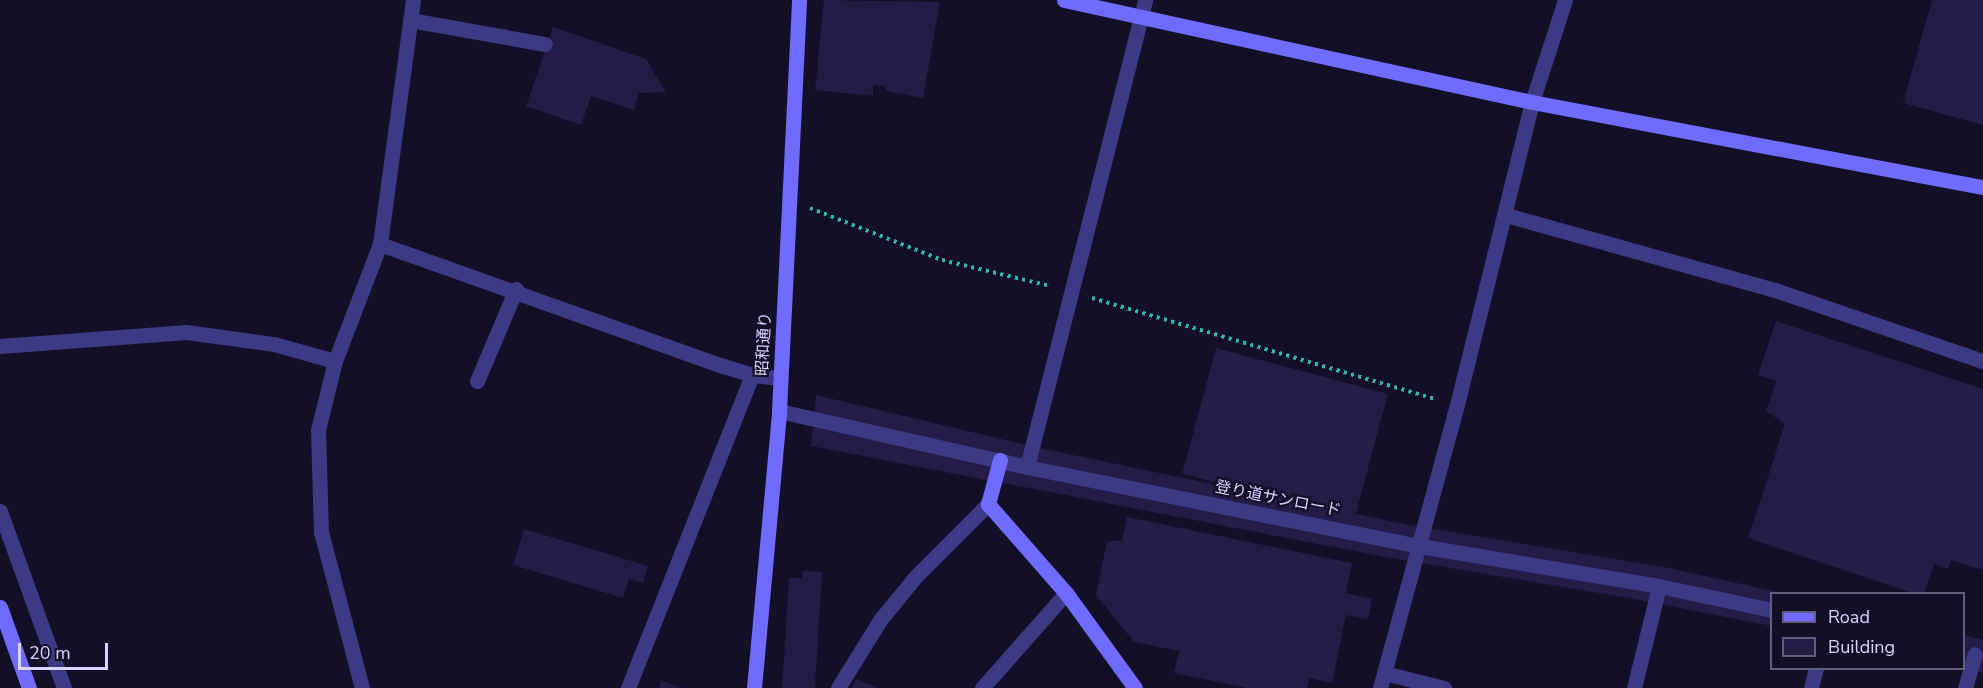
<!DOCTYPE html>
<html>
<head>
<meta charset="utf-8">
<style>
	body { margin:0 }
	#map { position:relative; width:1983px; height:688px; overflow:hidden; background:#130f26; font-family:"Nunito Sans","Noto Sans JP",sans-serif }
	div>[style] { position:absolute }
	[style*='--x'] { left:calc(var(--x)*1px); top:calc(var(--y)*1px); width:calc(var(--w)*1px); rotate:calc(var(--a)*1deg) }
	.building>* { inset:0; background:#241b47; transform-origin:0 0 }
	.path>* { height:4px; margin-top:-2px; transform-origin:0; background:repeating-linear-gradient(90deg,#2fb8b0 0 3px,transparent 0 7.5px) }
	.street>* { height:15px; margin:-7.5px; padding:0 7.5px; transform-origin:7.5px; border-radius:7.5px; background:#3d3a85 }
	.secondary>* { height:15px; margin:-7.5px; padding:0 7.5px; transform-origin:7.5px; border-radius:7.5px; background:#6f6bff }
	span { translate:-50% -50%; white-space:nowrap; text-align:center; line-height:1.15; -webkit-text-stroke:4.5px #130f26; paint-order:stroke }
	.street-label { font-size:16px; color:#d9d4ff }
	.legend { position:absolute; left:1770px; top:592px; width:195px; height:78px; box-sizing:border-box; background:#130f26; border:2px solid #625e7d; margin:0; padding:8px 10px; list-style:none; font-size:18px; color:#d9d4ff }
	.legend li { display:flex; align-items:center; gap:12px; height:30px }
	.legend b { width:30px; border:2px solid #625e7d }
	.scale { position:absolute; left:18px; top:643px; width:90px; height:27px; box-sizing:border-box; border:3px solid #d9d4ff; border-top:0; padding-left:8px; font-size:18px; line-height:21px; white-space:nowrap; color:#d9d4ff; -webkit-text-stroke:4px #130f26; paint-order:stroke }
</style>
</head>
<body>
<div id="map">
	<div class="building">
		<div style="clip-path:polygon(824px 0,940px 2px,923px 98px,886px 91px,884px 86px,873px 85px,873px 96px,815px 90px)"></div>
		<div style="clip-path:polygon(1932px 0,1983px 0,1983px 125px,1903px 103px)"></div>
		<div style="clip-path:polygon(553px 27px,646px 59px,666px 92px,639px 93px,634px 110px,591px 96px,581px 125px,526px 106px)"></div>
		<div style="clip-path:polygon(1776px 321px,1983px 389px,1983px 570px,1951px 560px,1948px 569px,1934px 564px,1924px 594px,1916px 594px,1748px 538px,1785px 424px,1766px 411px,1776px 381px,1758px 375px)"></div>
		<div style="left:1216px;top:348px;width:178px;height:130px;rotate:15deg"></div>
		<div style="clip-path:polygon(816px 395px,1039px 448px,1410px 525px,1664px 567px,1787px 594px,1772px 594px,1772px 626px,1635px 599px,1396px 559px,811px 446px)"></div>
		<div style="clip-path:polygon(1127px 517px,1352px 563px,1346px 593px,1372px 599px,1368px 619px,1346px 615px,1332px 683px,1309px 678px,1307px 688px,1247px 688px,1174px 673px,1179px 651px,1134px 642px,1096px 595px,1107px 542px,1122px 540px)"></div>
		<div style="clip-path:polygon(524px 529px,648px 566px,643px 583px,629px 579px,623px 598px,513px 565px)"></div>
		<div style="clip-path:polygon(802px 571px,822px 572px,815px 688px,782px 688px,789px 578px,802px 578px)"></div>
		<div style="clip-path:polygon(1964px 635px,1983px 640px,1983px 673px,1964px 668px)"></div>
		<div style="clip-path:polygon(856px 679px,878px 688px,852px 688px)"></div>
		<div style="clip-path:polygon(660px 680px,681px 688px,660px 688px)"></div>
	</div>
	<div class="path">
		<div style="--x:810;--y:208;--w:142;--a:21.5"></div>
		<div style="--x:942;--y:260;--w:111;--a:13.5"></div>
		<div style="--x:1092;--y:298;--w:359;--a:16.4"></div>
	</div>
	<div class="street">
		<div style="--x:410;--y:20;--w:137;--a:10.1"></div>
		<div style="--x:1506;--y:215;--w:282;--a:15.6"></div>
		<div style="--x:1778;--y:291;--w:217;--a:18.9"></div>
		<div style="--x:380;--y:244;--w:361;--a:19.6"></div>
		<div style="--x:720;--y:365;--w:34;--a:17"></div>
		<div style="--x:752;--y:375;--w:28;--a:6"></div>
		<div style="--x:0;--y:346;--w:187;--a:-4.3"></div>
		<div style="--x:186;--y:332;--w:89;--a:7.8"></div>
		<div style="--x:274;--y:344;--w:63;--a:15.6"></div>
		<div style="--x:477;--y:381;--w:100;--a:-67"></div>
		<div style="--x:779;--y:411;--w:254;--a:12.7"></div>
		<div style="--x:1027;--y:467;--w:401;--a:11.4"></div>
		<div style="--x:1420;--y:546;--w:242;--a:9.5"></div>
		<div style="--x:1659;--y:586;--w:116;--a:12"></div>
		<div style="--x:1027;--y:467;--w:482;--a:-75.8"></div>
		<div style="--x:0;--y:511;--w:188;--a:70.1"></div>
		<div style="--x:1384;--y:673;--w:62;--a:14"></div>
		<div style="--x:362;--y:688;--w:161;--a:-104.7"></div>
		<div style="--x:321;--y:532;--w:102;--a:-91.7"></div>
		<div style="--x:318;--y:430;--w:71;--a:-76.2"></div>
		<div style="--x:335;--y:361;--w:125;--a:-69"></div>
		<div style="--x:380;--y:244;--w:246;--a:-82.3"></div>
		<div style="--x:628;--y:688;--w:337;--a:-68.4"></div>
		<div style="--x:838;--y:688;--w:80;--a:-58.3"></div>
		<div style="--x:880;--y:620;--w:57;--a:-50.7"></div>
		<div style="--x:916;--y:576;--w:102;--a:-45"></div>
		<div style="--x:982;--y:688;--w:127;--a:-48.5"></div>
		<div style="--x:1380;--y:688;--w:293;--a:-74.8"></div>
		<div style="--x:1457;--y:405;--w:312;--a:-76.1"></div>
		<div style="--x:1532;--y:102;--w:107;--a:-72.1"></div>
		<div style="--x:1634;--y:688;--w:105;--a:-76.2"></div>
		<div style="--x:1811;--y:688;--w:21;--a:-76"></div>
		<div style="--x:1965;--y:688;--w:35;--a:-74"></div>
	</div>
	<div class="secondary">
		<div style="--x:1064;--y:0;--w:479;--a:12.3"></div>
		<div style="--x:1532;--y:102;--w:459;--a:10.7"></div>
		<div style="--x:1000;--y:460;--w:46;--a:105.3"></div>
		<div style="--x:988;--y:504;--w:118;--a:48.8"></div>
		<div style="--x:1066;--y:593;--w:117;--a:54"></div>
		<div style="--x:0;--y:607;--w:86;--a:70.3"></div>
		<div style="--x:754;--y:688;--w:278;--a:-84.8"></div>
		<div style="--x:779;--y:411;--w:411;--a:-87.2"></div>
	</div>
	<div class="street-label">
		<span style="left:764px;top:344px;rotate:-87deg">昭和通り</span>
		<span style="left:1278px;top:499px;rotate:11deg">登り道サンロード</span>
	</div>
	<ul class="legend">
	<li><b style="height:8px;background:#6f6bff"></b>Road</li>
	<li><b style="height:16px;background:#241b47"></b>Building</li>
	</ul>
	<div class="scale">20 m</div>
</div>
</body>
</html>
